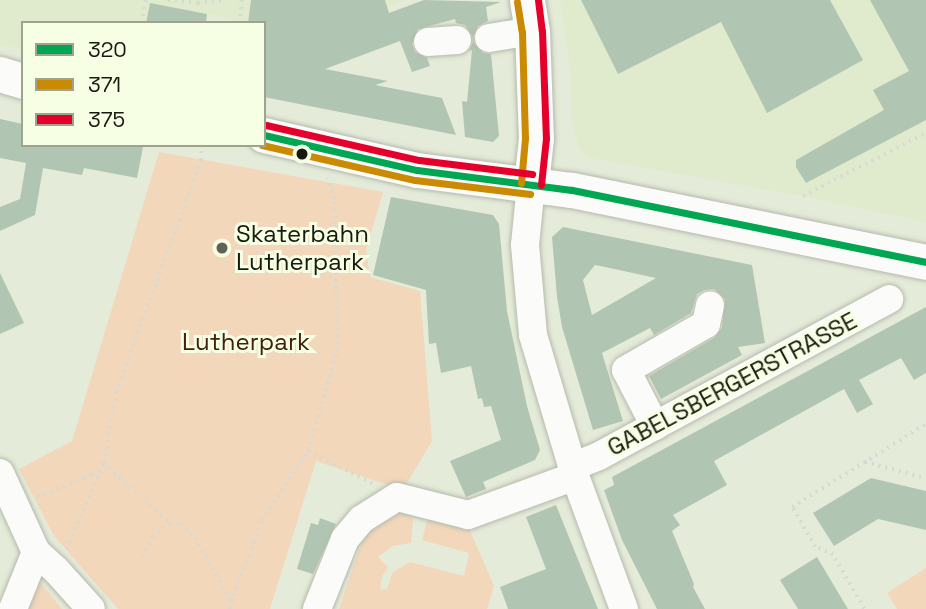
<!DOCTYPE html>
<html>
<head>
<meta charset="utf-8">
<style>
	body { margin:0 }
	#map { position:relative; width:926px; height:609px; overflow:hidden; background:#e5ebd9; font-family:"Space Grotesk",sans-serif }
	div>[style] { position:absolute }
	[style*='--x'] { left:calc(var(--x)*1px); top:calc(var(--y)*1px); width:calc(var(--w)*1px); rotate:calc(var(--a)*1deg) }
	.built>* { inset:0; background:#e0eacc }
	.green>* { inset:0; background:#f2d7bb }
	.building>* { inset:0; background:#b1c6b2 }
	.path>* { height:3.5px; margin-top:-1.75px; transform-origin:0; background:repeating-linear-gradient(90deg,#d7d9d3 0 2px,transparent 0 7px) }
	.roads { filter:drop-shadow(0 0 2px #b5baac) drop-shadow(0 0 2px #b5baac) }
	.minor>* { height:28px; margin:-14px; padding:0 14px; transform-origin:14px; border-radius:14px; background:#fbfcf9 }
	.major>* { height:35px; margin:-17.5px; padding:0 17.5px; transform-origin:17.5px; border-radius:17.5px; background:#fbfcf9 }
	.bus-1>* { height:7px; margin:-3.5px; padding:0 3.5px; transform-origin:3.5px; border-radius:3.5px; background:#00a651 }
	.bus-2>* { height:7px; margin:-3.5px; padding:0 3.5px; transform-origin:3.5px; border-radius:3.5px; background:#ca8a03 }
	.bus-3>* { height:7px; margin:-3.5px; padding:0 3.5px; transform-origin:3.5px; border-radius:3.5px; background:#e4002b }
	.dots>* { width:19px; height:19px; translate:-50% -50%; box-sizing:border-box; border:4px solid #f6ffe4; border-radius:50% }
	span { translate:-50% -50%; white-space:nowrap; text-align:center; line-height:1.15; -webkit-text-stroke:6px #f6ffe4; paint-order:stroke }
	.poi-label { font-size:24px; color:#171a0e }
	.left { translate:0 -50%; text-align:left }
	.park-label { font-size:24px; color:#412108 }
	.street-label { font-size:24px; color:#171a0e }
	.legend { position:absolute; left:21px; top:21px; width:245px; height:126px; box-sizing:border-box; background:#f6ffe4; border:2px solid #9da38e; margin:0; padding:9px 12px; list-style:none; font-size:21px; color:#171a0e }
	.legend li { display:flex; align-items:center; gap:14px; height:35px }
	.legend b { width:35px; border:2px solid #9da38e }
</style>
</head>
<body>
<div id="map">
	<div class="built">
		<div style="clip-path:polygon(0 0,405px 0,387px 7px,400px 41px,342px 62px,250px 16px,248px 23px,233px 23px,233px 19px,151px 3px,146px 23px,23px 23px,23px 49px,0 45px)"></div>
		<div style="clip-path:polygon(560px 0,926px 0,926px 222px,803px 196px,590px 158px,580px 150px,571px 120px,570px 69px)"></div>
	</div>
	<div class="green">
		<div style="clip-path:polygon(159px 152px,383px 192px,366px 250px,370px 277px,420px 291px,432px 441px,403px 490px,316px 461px,270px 609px,118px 609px,54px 536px,19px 469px,72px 441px)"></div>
		<div style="clip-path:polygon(407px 505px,413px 519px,411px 543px,393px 546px,378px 557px,388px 567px,382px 577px,380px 590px,387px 589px,393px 572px,410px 562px,464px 576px,469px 553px,422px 540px,429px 513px,466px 521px,494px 586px,487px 609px,339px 609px,363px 538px,376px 521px)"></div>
		<div style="clip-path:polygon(926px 568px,926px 609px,897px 609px,887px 593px)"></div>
		<div style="clip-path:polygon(39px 581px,62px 609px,27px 609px)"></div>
	</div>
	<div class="building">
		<div style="clip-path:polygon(251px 0,385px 0,389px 13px,424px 0,501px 2px,486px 7px,488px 21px,478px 26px,473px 37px,465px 25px,456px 23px,455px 19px,418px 29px,412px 44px,415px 52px,427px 58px,430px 66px,412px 72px,400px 41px,325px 69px,388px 81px,375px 85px,442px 98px,456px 135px,264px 97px,264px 23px,248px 23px)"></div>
		<div style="clip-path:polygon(581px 0,830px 0,863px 60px,767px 113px,721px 22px,618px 74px)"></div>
		<div style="clip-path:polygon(870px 0,926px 0,926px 120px,806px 183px,796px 167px,796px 160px,884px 110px,873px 90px,909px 71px)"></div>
		<div style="clip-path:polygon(150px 3px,207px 14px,206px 23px,146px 23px)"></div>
		<div style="clip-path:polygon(473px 42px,483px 53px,491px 54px,499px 136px,493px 142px,465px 137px,462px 101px,467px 102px,472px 50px,469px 51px)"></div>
		<div style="clip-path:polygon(0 119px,23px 124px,23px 145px,143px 147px,137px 178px,84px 168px,82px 175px,43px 168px,35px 215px,0 231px,0 207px,20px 199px,26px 163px,0 158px)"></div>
		<div style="clip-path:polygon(391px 197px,493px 215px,499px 224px,507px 311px,527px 406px,540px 450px,535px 460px,483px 482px,486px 489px,466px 497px,450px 461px,501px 440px,491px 406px,484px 407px,482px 398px,478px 399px,471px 366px,441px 373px,436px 343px,429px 344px,426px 290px,373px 275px)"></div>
		<div style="clip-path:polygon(evenodd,563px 227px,752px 265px,765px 343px,738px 347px,742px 355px,661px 399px,649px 376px,714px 338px,722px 328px,725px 299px,714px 289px,704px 290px,697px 294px,691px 313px,654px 335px,650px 328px,602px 353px,623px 421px,593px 430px,562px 327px,557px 297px,552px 237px,563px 227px,595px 265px,605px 267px,656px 278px,592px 315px,583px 280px,595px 265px)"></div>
		<div style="clip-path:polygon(0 273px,24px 323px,0 334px)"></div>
		<div style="clip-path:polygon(926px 307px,926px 373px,914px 380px,901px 358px,859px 380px,873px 404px,857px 413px,844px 389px,714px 461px,727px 485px,673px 515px,680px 525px,672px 531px,694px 584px,693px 587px,705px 609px,657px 609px,622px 540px,604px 490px,614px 485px,612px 477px)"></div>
		<div style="clip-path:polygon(871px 478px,926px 491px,926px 530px,878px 519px,834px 546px,813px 513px)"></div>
		<div style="clip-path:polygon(556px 505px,598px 609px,508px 609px,500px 587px,546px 569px,526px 517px)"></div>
		<div style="clip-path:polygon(320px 518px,336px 524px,313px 574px,297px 569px,311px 523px,318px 525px)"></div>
		<div style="clip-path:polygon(817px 557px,836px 589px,848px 609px,798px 609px,780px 580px)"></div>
	</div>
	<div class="path">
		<div style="--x:168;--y:0;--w:30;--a:6"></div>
		<div style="--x:198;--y:3;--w:27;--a:-6"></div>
		<div style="--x:141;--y:23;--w:24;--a:-78"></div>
		<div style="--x:239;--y:23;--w:23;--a:-83"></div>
		<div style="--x:803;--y:196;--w:138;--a:-27.1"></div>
		<div style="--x:256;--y:252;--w:82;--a:17.8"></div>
		<div style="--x:308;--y:451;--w:72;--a:26.6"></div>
		<div style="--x:865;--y:462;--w:63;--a:14.7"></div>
		<div style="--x:37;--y:497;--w:58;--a:-22.2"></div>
		<div style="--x:91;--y:475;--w:18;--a:-43"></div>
		<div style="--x:104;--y:463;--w:89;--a:42.3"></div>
		<div style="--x:170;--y:523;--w:11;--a:5"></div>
		<div style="--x:181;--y:524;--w:20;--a:45"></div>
		<div style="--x:195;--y:538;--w:73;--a:60.3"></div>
		<div style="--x:66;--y:549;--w:94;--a:-66.2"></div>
		<div style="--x:104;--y:463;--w:72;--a:-80.4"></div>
		<div style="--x:116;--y:392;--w:247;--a:-69.9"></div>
		<div style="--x:201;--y:160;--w:15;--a:-90"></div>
		<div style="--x:143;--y:557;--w:22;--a:-66"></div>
		<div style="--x:152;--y:537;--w:23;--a:-38"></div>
		<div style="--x:229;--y:609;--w:95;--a:-69.7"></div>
		<div style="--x:262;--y:520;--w:83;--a:-56.3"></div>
		<div style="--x:308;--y:451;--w:104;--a:-73.8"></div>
		<div style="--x:337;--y:351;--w:152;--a:-91.1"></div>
		<div style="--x:334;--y:199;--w:22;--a:-108"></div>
		<div style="--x:864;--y:609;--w:62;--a:-119.9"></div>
		<div style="--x:833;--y:555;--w:20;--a:-156"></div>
		<div style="--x:815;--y:547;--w:46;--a:-119.9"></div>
		<div style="--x:792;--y:507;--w:158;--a:-31.8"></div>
	</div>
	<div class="roads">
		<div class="minor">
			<div style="--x:489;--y:38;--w:44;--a:-9.2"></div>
			<div style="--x:428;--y:42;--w:29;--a:-4"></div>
			<div style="--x:531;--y:184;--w:61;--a:95.6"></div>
			<div style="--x:525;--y:245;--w:90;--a:84.9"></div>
			<div style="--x:533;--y:335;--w:147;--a:73.4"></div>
			<div style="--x:575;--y:476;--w:142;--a:69.8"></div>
			<div style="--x:655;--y:426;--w:63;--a:-117.4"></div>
			<div style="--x:626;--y:370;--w:92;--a:-29.9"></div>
			<div style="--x:706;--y:324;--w:19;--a:-78"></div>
			<div style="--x:572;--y:467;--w:29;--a:-22"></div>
			<div style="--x:599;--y:456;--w:330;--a:-28.4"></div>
			<div style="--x:0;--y:473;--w:87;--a:65.5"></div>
			<div style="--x:36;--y:552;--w:27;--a:42"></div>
			<div style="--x:56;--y:570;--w:52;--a:48.1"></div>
			<div style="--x:13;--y:609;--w:61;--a:-68"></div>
			<div style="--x:317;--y:609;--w:75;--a:-68.2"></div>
			<div style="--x:345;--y:539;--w:26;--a:-50"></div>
			<div style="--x:362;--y:519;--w:41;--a:-32.2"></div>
			<div style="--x:397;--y:497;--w:73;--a:14.2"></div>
			<div style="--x:468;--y:515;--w:114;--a:-20"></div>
		</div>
		<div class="major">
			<div style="--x:527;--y:0;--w:31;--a:81"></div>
			<div style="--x:532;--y:31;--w:107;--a:87.9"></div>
			<div style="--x:536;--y:138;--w:46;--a:96.2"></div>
			<div style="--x:0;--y:74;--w:24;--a:17"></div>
			<div style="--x:264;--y:135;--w:157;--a:12.9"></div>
			<div style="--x:417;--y:170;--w:156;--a:7.4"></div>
			<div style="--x:572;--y:190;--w:361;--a:11.5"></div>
		</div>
	</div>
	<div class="bus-1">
		<div style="--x:264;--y:135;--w:157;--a:12.9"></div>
		<div style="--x:417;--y:170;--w:156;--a:7.4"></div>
		<div style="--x:572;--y:190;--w:361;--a:11.5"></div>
	</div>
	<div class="bus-2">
		<div style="--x:517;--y:2;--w:30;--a:81"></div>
		<div style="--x:522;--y:32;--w:106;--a:88.4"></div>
		<div style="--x:525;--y:138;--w:45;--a:95.1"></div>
		<div style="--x:262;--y:145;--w:157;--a:12.9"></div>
		<div style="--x:415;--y:180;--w:116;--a:6.9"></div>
	</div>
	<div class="bus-3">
		<div style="--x:538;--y:0;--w:31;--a:83"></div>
		<div style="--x:542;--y:31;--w:107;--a:87.9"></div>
		<div style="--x:546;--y:138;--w:47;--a:96.1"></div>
		<div style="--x:266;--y:125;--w:157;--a:12.9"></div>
		<div style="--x:419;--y:160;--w:114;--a:7.1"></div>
	</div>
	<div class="dots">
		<div style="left:302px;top:154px;background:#171a0e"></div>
		<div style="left:222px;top:248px;background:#5f6355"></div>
	</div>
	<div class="poi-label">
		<span class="left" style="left:236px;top:248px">Skaterbahn<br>Lutherpark</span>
	</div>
	<div class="park-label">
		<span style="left:246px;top:342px">Lutherpark</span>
	</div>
	<div class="street-label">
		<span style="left:732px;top:384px;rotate:-28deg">GABELSBERGERSTRASSE</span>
	</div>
	<ul class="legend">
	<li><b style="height:9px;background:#00a651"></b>320</li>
	<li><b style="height:9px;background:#ca8a03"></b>371</li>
	<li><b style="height:9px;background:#e4002b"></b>375</li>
	</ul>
</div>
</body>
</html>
